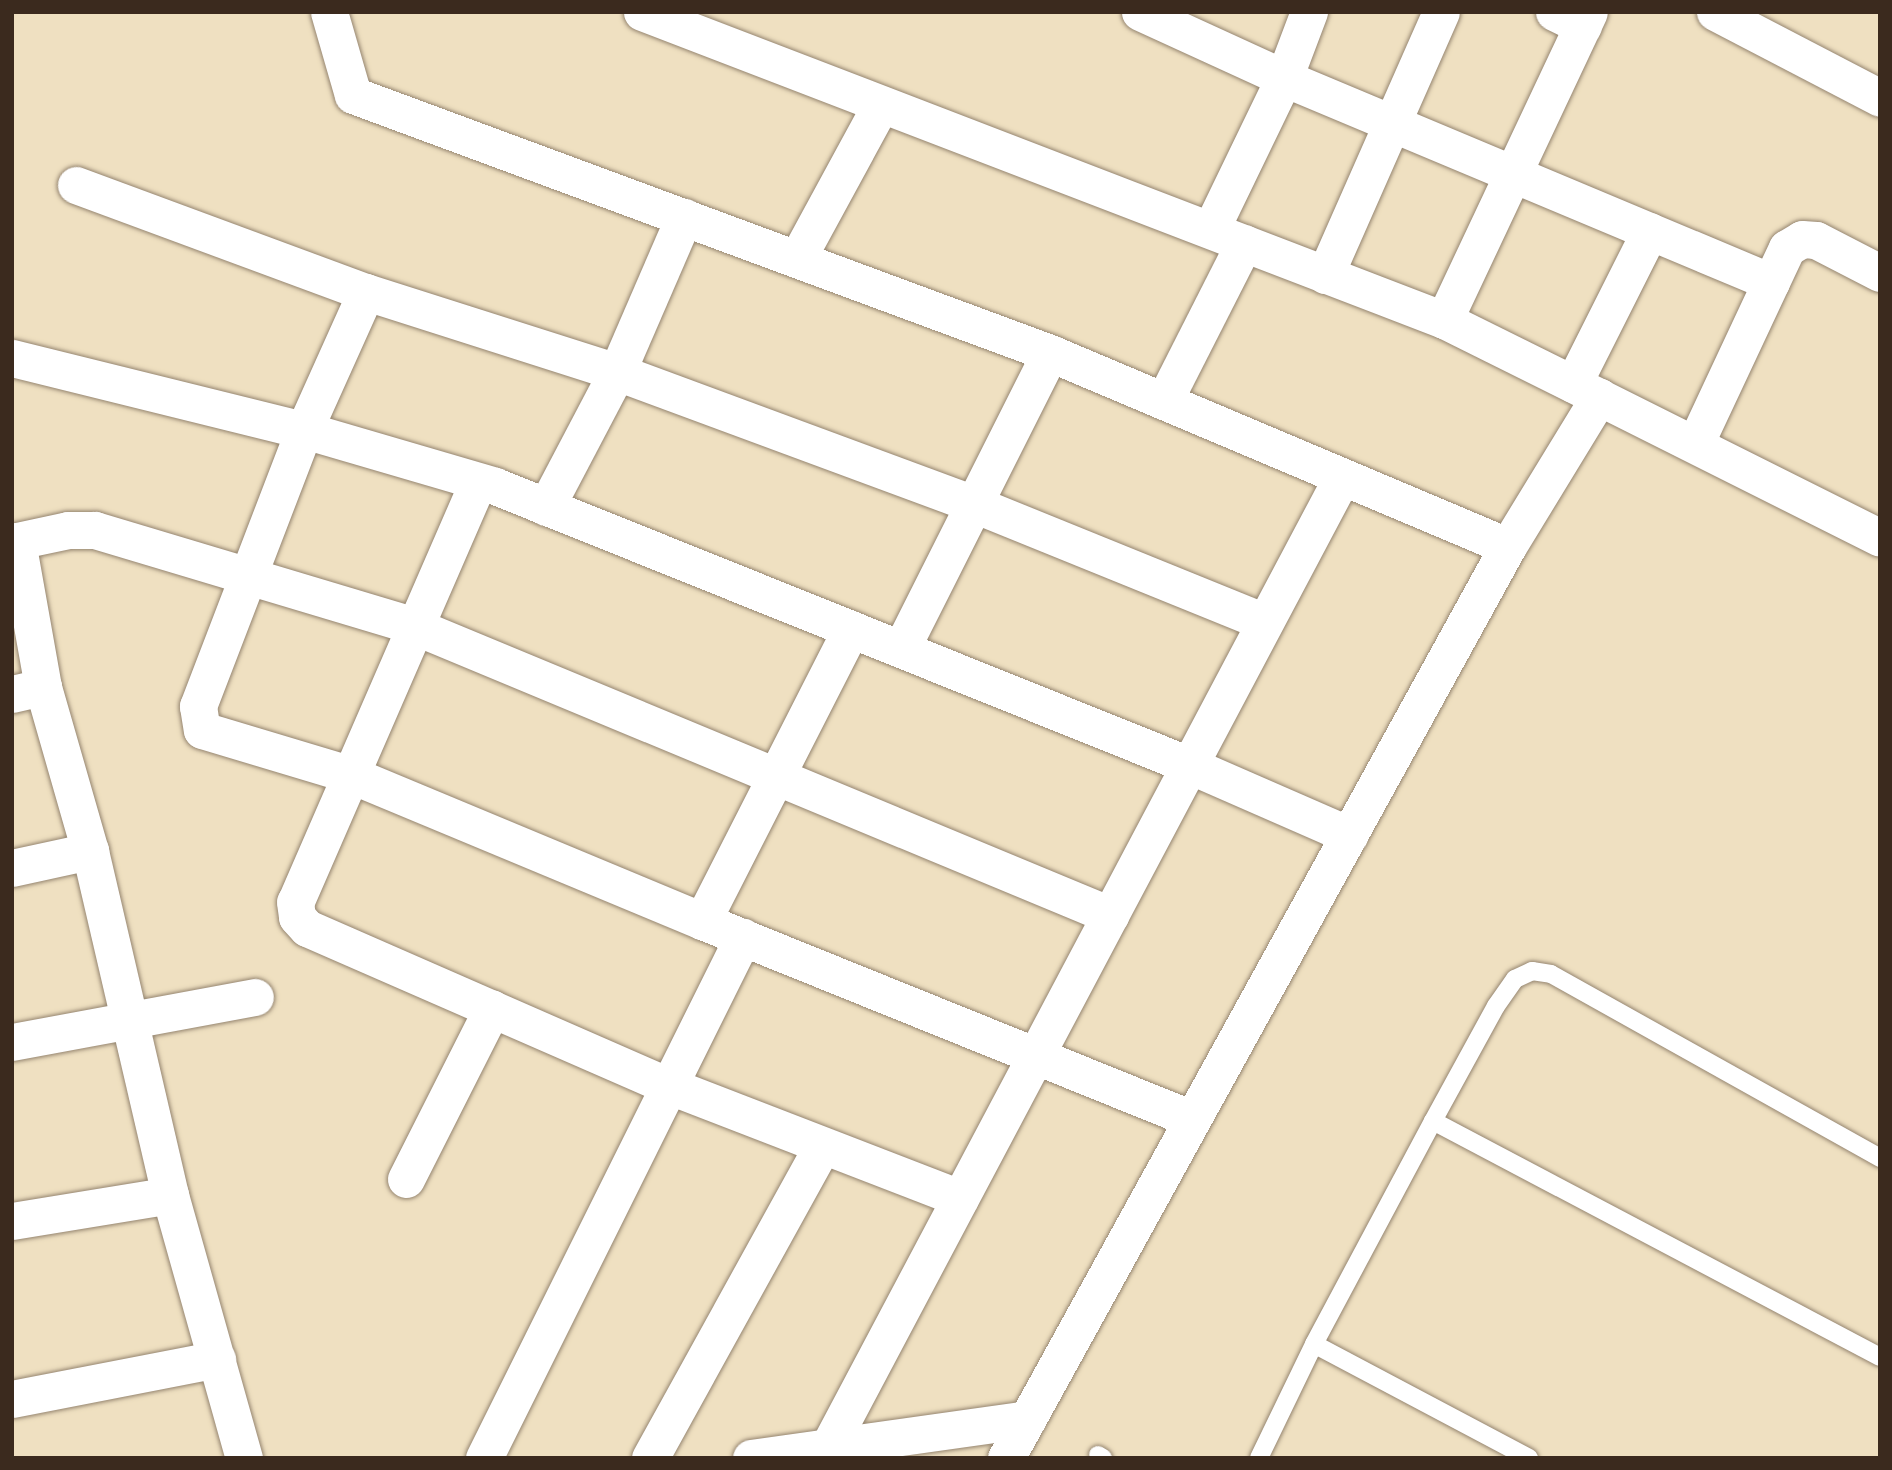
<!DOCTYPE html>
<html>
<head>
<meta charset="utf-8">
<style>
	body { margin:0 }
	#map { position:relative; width:1892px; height:1470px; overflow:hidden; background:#efe0c1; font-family:"IM FELL DW Pica",serif }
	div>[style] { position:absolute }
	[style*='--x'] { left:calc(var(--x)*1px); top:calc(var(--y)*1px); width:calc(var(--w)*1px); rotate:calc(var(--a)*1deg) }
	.roads { filter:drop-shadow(0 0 2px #958570) drop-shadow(0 0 2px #958570) }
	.lane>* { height:18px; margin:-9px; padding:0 9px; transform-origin:9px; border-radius:9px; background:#fff }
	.street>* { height:37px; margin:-18.5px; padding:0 18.5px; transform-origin:18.5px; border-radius:18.5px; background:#fff }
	span { translate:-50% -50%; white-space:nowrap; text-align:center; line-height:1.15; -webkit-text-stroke:6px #f6f6f2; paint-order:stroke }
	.frame { position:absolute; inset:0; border:14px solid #3b2a1e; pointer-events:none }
</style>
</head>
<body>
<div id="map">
	<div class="roads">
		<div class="lane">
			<div style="--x:1433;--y:1121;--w:131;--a:-61.3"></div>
			<div style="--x:1496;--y:1006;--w:33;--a:-55"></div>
			<div style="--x:1515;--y:979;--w:19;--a:-25"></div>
			<div style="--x:1532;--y:971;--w:19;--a:9"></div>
			<div style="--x:1551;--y:974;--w:377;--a:29.2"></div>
			<div style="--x:1098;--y:1455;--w:6;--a:31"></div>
			<div style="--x:1259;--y:1458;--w:127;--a:-64.2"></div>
			<div style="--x:1529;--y:1458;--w:243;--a:-152.1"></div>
			<div style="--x:1314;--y:1344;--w:253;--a:-61.9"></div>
			<div style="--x:1433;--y:1121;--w:505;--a:27.83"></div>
		</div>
		<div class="street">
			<div style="--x:329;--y:12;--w:86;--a:73.9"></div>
			<div style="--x:353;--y:95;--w:743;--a:20.31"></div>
			<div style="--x:1050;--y:353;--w:497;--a:22.9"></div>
			<div style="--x:642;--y:12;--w:859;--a:21.01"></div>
			<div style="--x:1444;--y:320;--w:173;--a:26.4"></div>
			<div style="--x:1140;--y:12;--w:158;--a:24.6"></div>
			<div style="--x:1284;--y:78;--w:528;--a:22.73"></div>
			<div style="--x:1554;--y:12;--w:32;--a:26"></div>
			<div style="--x:1715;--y:12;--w:186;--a:27.5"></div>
			<div style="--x:76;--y:185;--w:309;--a:20.3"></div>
			<div style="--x:366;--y:292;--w:263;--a:17.7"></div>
			<div style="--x:617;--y:372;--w:381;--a:20.3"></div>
			<div style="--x:974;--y:504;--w:313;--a:22.1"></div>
			<div style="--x:1211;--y:229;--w:168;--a:-64.2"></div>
			<div style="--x:1284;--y:78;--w:71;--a:-69.3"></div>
			<div style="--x:797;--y:259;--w:176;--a:-61.5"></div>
			<div style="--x:1325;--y:275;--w:287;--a:-66.2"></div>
			<div style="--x:366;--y:292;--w:151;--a:114.2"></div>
			<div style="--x:304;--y:430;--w:296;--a:111"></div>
			<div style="--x:198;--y:706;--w:24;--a:81"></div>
			<div style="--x:202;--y:730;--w:153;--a:16.7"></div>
			<div style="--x:349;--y:774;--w:382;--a:22.6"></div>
			<div style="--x:1444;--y:320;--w:340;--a:-64.8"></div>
			<div style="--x:12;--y:358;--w:301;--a:13.9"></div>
			<div style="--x:304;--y:430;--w:199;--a:16.3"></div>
			<div style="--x:495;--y:486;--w:748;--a:21.9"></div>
			<div style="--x:1189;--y:765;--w:175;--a:23.6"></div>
			<div style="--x:1573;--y:384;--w:171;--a:-63.3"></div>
			<div style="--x:1164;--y:401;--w:177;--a:-63.1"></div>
			<div style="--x:1696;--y:442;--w:214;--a:-64.9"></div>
			<div style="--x:1787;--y:248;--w:17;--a:-31"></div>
			<div style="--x:1802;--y:239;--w:14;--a:4"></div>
			<div style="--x:1816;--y:240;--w:72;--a:27.3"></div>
			<div style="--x:478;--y:482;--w:458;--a:113.5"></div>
			<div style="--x:295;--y:902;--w:15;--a:82"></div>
			<div style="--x:297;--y:917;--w:15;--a:48"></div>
			<div style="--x:307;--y:928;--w:393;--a:23.6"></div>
			<div style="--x:667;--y:1085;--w:314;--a:21.1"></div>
			<div style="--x:546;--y:507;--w:153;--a:-62.3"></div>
			<div style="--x:617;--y:372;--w:169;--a:-66.6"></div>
			<div style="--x:17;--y:541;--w:148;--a:79.9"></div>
			<div style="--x:12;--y:542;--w:57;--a:-12.1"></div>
			<div style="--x:68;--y:530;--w:27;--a:0"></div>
			<div style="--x:95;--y:530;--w:333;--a:16.7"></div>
			<div style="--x:414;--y:626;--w:754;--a:22.55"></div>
			<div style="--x:851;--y:629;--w:328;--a:117"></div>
			<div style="--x:702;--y:921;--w:528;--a:22"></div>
			<div style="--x:901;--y:649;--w:331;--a:-63.3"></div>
			<div style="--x:12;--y:694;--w:32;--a:-13"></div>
			<div style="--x:43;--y:687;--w:171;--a:74"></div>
			<div style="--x:90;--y:851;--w:353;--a:76.9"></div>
			<div style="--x:170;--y:1195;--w:273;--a:74.3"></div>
			<div style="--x:12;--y:868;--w:80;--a:-12.3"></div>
			<div style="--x:12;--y:1042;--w:247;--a:-10.5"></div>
			<div style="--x:406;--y:1179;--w:191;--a:-63.2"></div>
			<div style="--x:12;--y:1221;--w:160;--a:-9.3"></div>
			<div style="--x:12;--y:1399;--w:209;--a:-11"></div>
			<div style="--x:830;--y:1444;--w:1094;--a:-62.1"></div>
			<div style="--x:484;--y:1458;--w:582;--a:-63.57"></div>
			<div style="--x:650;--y:1458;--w:355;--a:-61.1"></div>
			<div style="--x:751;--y:1458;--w:279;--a:-8"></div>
			<div style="--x:1006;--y:1458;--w:1041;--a:-61.17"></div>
			<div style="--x:1508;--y:546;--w:175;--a:-58.6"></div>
			<div style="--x:1599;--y:397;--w:314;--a:26.6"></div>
		</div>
	</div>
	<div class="frame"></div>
</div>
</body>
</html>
